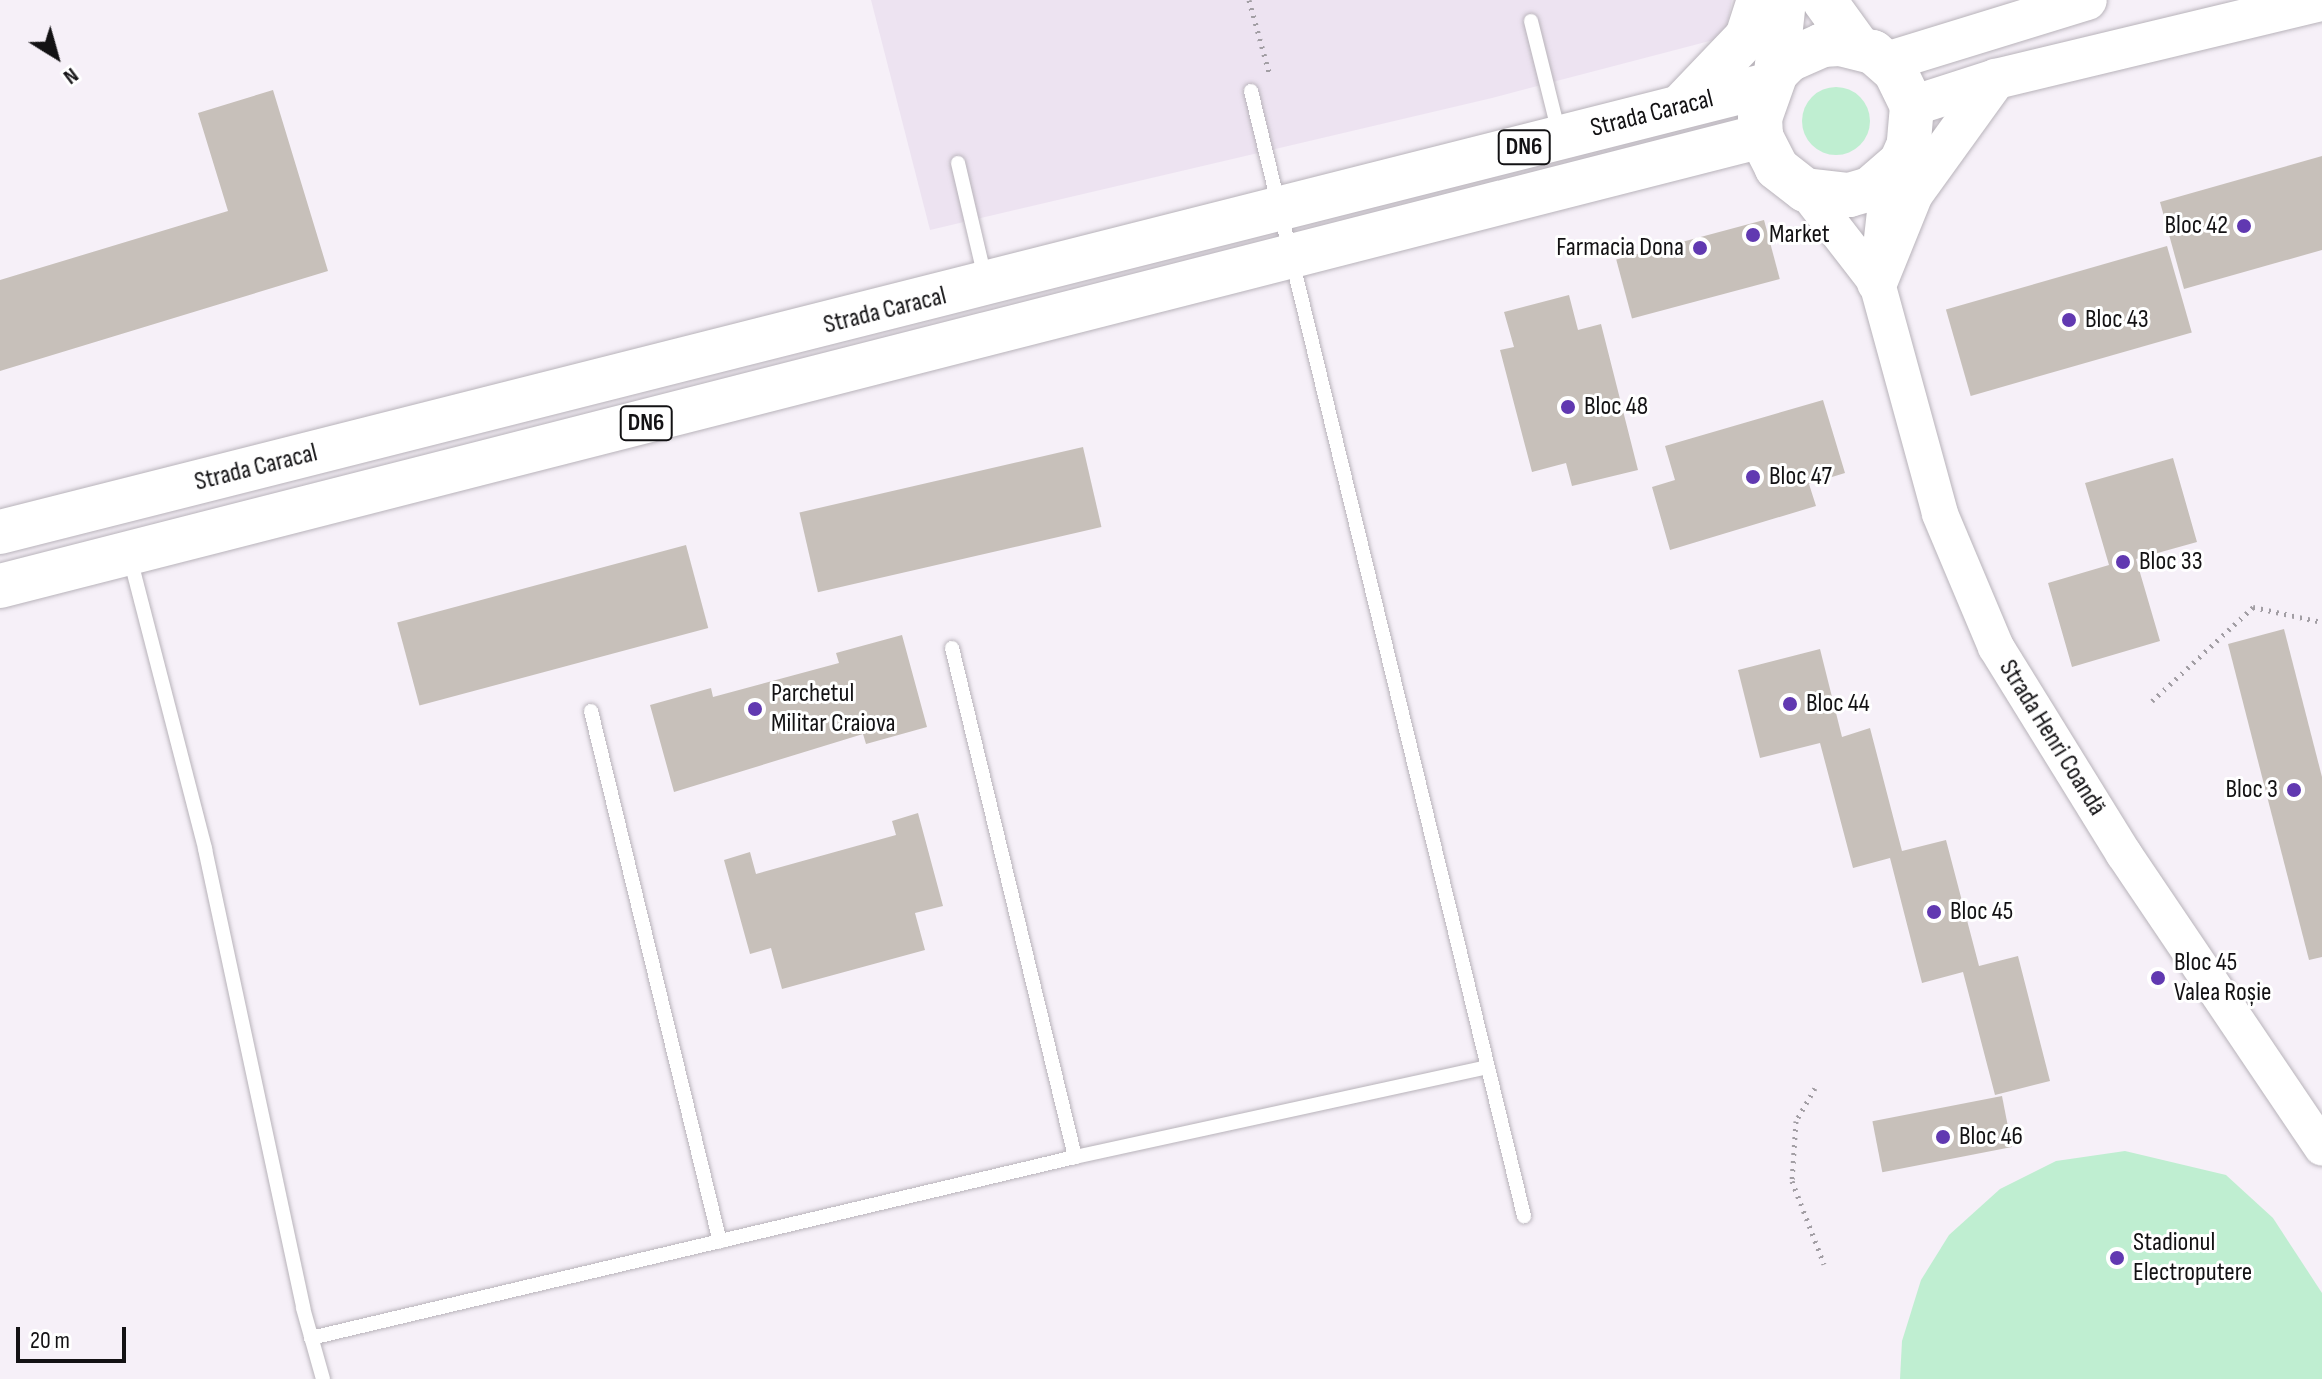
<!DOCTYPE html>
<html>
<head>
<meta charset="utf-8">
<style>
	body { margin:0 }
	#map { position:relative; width:2322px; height:1379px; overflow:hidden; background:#f6f0f8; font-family:"Sofia Sans Condensed",sans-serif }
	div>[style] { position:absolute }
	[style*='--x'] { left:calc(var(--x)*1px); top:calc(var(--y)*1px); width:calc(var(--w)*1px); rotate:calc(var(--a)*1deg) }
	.built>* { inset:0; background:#ede3f1 }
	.green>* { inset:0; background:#bfeed1 }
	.round { border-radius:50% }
	.building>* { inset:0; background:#c7c0ba; transform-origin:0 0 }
	.path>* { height:5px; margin-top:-2.5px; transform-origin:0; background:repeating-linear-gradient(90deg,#a29ea4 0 2px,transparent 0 8px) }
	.roads { filter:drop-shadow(0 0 2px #b8b3ba) drop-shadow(0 0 2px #b8b3ba) }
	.service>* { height:14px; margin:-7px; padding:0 7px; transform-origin:7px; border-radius:7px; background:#fff }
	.tertiary>* { height:36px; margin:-18px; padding:0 18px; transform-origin:18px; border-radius:18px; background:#fff }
	.secondary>* { height:40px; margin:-20px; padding:0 20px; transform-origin:20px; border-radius:20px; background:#fff }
	.primary>* { height:44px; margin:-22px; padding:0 22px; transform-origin:22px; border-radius:22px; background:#fff }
	.dots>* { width:22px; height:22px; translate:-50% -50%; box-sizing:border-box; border:4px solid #fff; border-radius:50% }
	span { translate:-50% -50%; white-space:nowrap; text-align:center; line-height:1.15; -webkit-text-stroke:6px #fff; paint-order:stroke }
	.shield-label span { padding:2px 6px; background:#fff; border:2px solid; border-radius:6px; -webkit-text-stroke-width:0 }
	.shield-label { font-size:24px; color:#131214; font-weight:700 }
	.street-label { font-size:26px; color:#131214 }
	.poi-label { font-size:26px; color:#131214 }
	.right { translate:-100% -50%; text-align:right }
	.left { translate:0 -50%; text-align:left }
	.north { position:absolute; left:16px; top:16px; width:80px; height:80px; -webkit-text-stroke:6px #fff; paint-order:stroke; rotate:143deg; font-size:22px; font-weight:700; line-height:32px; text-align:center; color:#131214 }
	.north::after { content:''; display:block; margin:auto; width:28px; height:36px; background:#131214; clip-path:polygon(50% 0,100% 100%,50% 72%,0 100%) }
	.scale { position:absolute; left:16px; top:1327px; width:110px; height:36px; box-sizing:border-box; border:4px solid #131214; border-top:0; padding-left:10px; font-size:24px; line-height:28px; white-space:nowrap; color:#131214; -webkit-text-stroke:6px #fff; paint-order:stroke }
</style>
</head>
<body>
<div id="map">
	<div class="built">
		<div style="clip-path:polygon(871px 0,1732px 0,1725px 37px,1492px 98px,930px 230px)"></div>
	</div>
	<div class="green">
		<div class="round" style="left:1802px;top:87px;width:68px;height:68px"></div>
		<div style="clip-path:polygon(2125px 1151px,2226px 1175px,2273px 1218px,2322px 1293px,2322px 1379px,1900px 1379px,1902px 1341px,1921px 1280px,1949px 1235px,2000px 1189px,2056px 1161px)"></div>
	</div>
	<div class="building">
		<div style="clip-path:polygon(273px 90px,328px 271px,0 371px,0 280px,228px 211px,198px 113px)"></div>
		<div style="clip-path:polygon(2322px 156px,2322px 250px,2184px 289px,2160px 202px)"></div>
		<div style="left:1764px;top:220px;width:61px;height:153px;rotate:75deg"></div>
		<div style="left:2167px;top:246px;width:90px;height:230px;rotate:74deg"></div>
		<div style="clip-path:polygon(1569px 295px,1578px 330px,1601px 324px,1638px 470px,1572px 486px,1566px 463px,1532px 472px,1500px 350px,1514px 347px,1504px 312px)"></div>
		<div style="clip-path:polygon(1823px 400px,1845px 473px,1809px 484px,1816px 506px,1670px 550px,1652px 487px,1675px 480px,1665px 446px)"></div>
		<div style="left:1083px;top:447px;width:82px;height:291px;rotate:77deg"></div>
		<div style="clip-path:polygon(2173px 458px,2197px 542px,2136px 559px,2160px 641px,2072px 667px,2048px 583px,2109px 565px,2085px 483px)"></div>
		<div style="left:686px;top:545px;width:86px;height:299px;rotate:75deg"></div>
		<div style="clip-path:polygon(2284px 629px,2322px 777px,2322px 957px,2309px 960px,2228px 644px)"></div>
		<div style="clip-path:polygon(902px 635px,927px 727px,866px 744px,863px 734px,674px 792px,650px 705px,711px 688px,713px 697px,839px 663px,836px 653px)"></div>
		<div style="clip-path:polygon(1820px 649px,1842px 737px,1870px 728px,1902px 851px,1946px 840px,1979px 966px,2018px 956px,2050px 1081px,1995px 1095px,1963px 972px,1922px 983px,1890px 858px,1853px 868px,1820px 743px,1760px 758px,1738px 670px)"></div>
		<div style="clip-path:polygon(918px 813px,943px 906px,915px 913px,925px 950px,782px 989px,771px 948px,750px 954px,724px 860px,750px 852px,756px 874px,896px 835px,892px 821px)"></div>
		<div style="left:2002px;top:1096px;width:52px;height:132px;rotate:79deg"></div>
	</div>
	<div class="path">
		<div style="--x:1249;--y:0;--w:75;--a:74.5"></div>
		<div style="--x:2152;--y:701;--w:138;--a:-42.9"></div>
		<div style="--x:2253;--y:607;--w:71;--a:12.3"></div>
		<div style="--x:1815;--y:1088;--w:38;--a:120"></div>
		<div style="--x:1796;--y:1121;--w:60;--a:93.8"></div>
		<div style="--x:1792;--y:1181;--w:89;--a:68.9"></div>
	</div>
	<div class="roads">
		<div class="service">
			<div style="--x:1531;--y:21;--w:115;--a:76"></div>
			<div style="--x:1251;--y:91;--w:1158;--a:76.36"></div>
			<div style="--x:958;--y:163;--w:118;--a:76.8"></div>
			<div style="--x:130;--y:558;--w:301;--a:75.5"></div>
			<div style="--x:205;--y:849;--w:469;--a:77.9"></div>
			<div style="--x:303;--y:1308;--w:74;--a:74.3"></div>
			<div style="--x:952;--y:648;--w:524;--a:76.41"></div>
			<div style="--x:591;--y:711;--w:546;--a:76.35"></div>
			<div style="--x:311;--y:1338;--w:785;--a:-13.33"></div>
			<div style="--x:1075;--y:1157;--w:422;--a:-12.3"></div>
		</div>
		<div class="tertiary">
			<div style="--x:1889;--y:176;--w:108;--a:96.4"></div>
			<div style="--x:1877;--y:283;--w:239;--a:74.7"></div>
			<div style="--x:1940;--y:514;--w:144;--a:67.2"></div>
			<div style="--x:1996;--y:647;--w:243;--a:58.3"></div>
			<div style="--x:2124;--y:854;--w:354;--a:56"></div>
			<div style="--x:1805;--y:190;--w:118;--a:52.3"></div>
		</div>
		<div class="secondary">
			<div style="--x:1886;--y:62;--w:210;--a:-17.1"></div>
			<div style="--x:1912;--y:106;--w:88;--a:-17.8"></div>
			<div style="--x:1996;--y:79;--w:335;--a:-13.5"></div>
			<div style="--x:1877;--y:283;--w:96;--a:-68"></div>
			<div style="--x:1913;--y:194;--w:142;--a:-54.2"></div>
		</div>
		<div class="primary">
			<div style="--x:1824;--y:0;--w:58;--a:54.1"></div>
			<div style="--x:1776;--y:73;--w:18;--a:-45"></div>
			<div style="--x:1789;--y:60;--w:36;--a:-24"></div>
			<div style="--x:1822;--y:45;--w:18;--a:-3"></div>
			<div style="--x:1840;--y:44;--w:34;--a:14"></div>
			<div style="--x:1873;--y:52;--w:29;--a:41"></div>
			<div style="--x:1895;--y:71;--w:39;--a:64"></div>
			<div style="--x:1912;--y:106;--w:38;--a:95"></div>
			<div style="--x:1909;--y:144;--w:20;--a:114"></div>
			<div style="--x:1901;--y:162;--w:41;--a:138.9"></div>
			<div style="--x:1870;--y:189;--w:22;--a:164"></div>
			<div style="--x:1849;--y:195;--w:44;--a:-173.5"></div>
			<div style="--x:1805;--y:190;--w:36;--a:-142"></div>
			<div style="--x:1777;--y:168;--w:36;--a:-117"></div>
			<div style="--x:1761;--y:136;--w:18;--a:-93"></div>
			<div style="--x:1760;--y:118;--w:48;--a:-70.4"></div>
			<div style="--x:1776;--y:73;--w:73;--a:-83.7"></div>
			<div style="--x:1682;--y:105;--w:94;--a:-46.3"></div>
			<div style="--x:1747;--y:37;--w:39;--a:-72"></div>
			<div style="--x:0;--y:532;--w:1824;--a:-14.19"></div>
			<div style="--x:0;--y:586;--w:1818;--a:-14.33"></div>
		</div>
	</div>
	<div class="dots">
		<div style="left:2244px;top:226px;background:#6139b1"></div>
		<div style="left:1753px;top:235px;background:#6139b1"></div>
		<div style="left:1700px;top:248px;background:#6139b1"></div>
		<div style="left:2069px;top:320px;background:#6139b1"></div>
		<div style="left:1568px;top:407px;background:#6139b1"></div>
		<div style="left:1753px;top:477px;background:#6139b1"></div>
		<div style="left:2123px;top:562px;background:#6139b1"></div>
		<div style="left:1790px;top:704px;background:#6139b1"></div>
		<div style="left:755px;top:709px;background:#6139b1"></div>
		<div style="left:2294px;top:790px;background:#6139b1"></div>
		<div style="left:1934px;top:912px;background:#6139b1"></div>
		<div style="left:2158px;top:978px;background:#6139b1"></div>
		<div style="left:1943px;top:1137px;background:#6139b1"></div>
		<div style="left:2117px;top:1258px;background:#6139b1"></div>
	</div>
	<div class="shield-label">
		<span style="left:1524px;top:147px">DN6</span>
		<span style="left:646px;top:423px">DN6</span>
	</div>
	<div class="street-label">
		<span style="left:1652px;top:114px;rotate:-14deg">Strada Caracal</span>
		<span style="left:885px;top:311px;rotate:-14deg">Strada Caracal</span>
		<span style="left:256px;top:468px;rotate:-14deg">Strada Caracal</span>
		<span style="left:2052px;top:738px;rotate:58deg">Strada Henri Coandă</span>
	</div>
	<div class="poi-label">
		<span class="right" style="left:2228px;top:226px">Bloc 42</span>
		<span class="left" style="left:1769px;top:235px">Market</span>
		<span class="right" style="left:1684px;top:248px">Farmacia Dona</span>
		<span class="left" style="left:2085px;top:320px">Bloc 43</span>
		<span class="left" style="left:1584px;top:407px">Bloc 48</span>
		<span class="left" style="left:1769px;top:477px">Bloc 47</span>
		<span class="left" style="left:2139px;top:562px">Bloc 33</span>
		<span class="left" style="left:771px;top:709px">Parchetul<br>Militar Craiova</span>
		<span class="left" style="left:1806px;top:704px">Bloc 44</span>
		<span class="right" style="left:2278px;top:790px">Bloc 3</span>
		<span class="left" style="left:1950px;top:912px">Bloc 45</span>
		<span class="left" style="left:2174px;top:978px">Bloc 45<br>Valea Roșie</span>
		<span class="left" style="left:1959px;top:1137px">Bloc 46</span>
		<span class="left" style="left:2133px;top:1258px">Stadionul<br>Electroputere</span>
	</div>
	<div class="north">N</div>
	<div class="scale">20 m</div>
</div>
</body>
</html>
